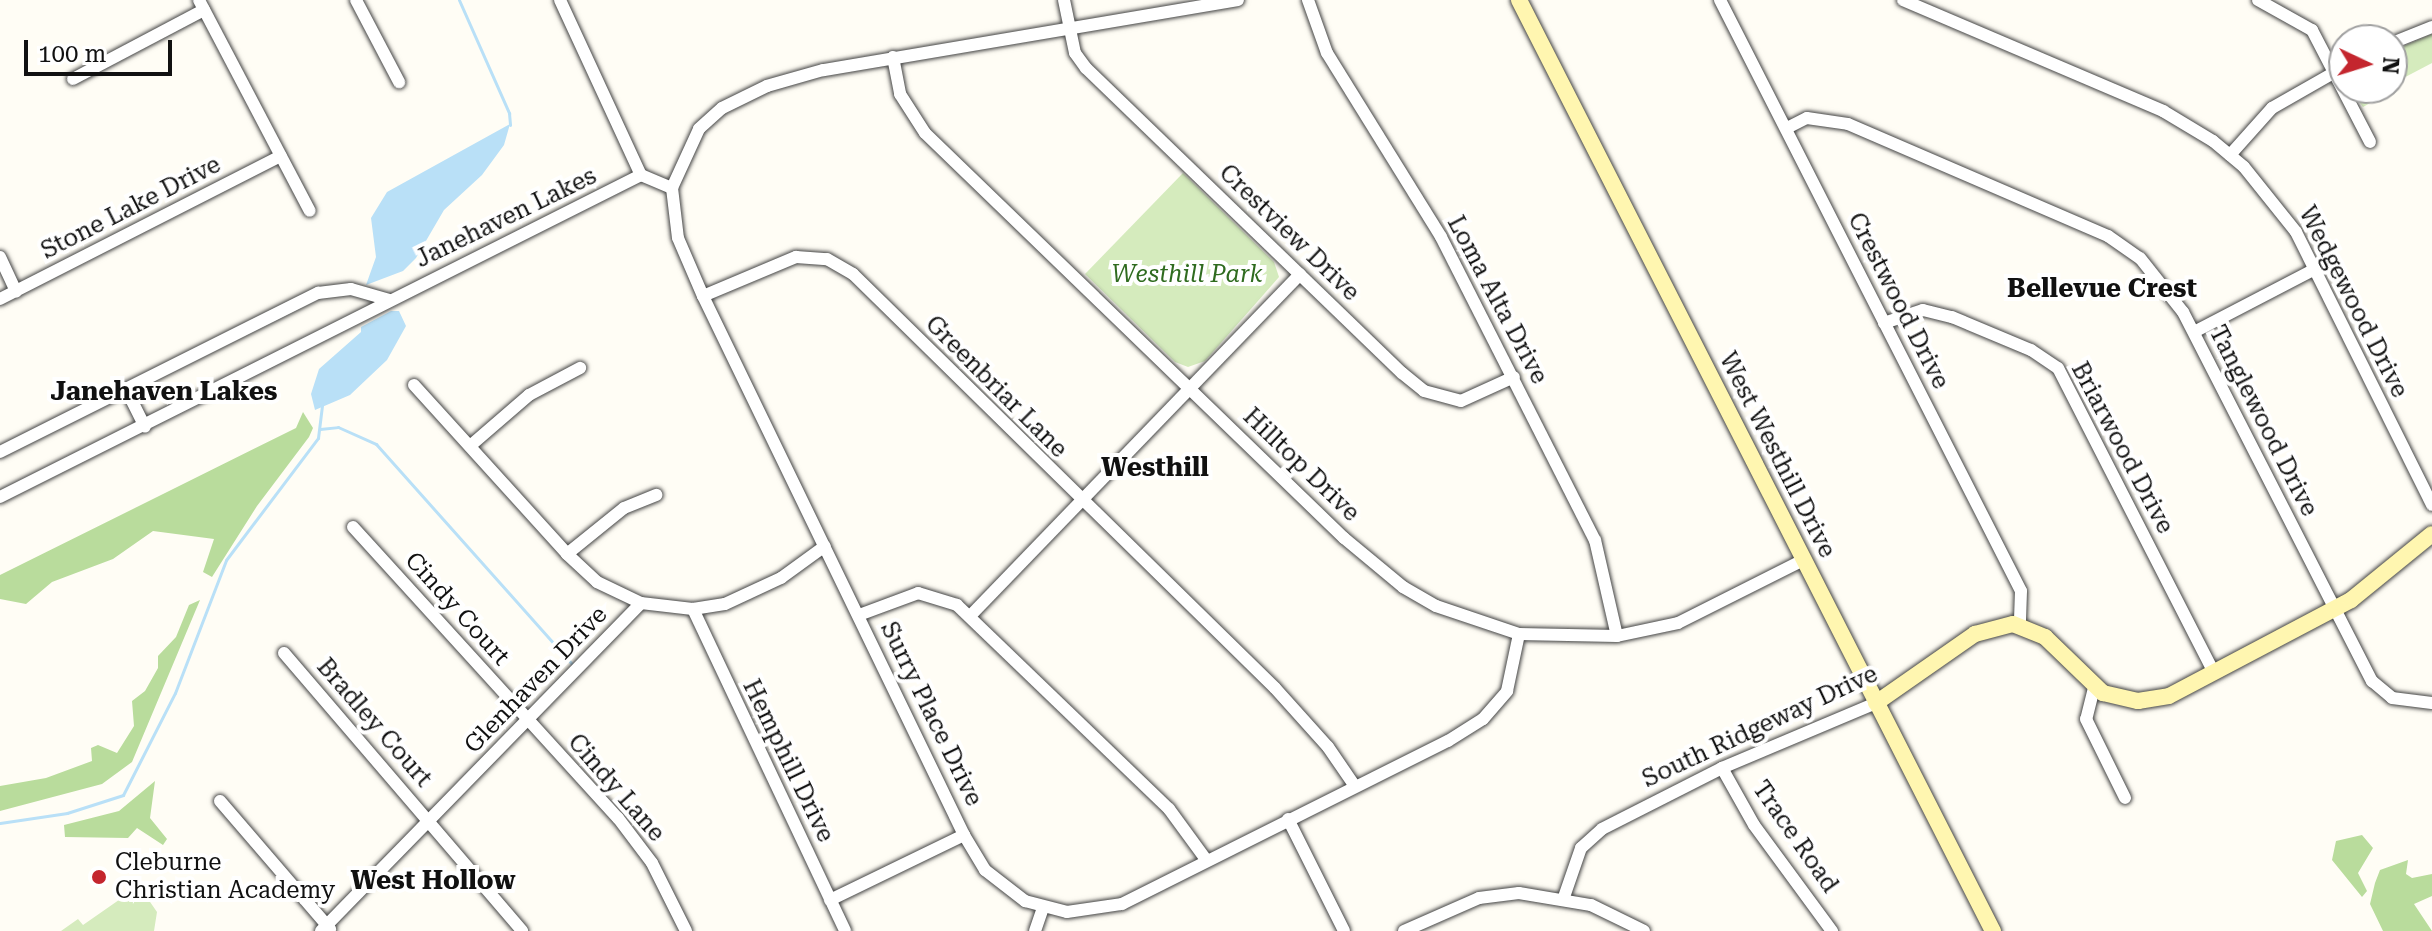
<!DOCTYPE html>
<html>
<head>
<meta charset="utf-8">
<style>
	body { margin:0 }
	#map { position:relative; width:2432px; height:931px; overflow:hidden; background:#fffdf5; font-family:"Roboto Serif",serif }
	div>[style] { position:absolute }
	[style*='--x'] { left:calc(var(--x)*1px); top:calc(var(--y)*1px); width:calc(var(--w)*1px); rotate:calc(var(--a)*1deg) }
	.green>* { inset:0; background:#d5ebbd }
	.forest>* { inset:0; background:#b9dc9c }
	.water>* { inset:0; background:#b9e0f7 }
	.stream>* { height:3px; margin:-1.5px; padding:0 1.5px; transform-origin:1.5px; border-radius:1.5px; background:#b9e0f7 }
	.roads { filter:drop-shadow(0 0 2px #444) drop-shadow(0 0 2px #444) }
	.street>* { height:12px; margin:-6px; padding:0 6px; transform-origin:6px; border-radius:6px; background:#fff }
	.secondary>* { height:16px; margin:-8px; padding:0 8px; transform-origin:8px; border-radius:8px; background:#fff6b0 }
	.dots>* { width:22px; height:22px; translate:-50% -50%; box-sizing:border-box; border:4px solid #fff; border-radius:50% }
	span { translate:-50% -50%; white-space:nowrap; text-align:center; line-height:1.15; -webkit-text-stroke:8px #fff; paint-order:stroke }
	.street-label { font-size:24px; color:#111 }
	.park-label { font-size:24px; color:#2f6b1f; font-style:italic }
	.poi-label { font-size:24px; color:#111 }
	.left { translate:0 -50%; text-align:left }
	.neighbourhood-label { font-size:26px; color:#111; font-weight:700 }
	.north { position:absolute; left:2328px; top:24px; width:80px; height:80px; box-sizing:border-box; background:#fff; border:2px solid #a0a0a0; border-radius:50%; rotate:94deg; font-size:22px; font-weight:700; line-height:32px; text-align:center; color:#111 }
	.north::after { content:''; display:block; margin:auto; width:28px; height:36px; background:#c4262e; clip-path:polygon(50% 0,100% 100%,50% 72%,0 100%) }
	.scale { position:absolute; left:24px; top:40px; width:148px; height:36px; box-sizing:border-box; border:4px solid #111; border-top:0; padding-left:10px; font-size:24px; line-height:28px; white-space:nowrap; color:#111; -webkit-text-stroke:6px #fff; paint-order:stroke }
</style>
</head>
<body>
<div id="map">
	<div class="green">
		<div style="clip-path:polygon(2432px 34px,2432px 63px,2392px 84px,2392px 51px)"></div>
		<div style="clip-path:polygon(2349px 88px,2383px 88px,2370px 95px,2372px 102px,2363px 107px)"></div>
		<div style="clip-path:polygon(1183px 173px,1274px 262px,1279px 277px,1205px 361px,1188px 367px,1175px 362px,1085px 274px)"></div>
		<div style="clip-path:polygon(139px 886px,157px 912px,154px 931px,61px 931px,78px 919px,83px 925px)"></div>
	</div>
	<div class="forest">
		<div style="clip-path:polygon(303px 412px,313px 428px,309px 437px,257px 506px,212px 577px,203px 572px,214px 539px,153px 531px,113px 559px,52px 582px,26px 604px,0 599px,0 575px,296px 428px)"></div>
		<div style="clip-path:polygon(200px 600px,132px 762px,102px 784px,0 811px,0 786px,46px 778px,92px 761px,91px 748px,98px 745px,117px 753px,134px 726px,132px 701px,145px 691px,158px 668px,158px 656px,176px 637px,189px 605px)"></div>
		<div style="clip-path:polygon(155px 781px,150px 818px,167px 839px,163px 845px,137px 828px,128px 838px,65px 837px,64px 825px,119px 811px)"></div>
		<div style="clip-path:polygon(2362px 835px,2373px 848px,2358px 873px,2367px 891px,2362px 897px,2332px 860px,2336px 841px)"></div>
		<div style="clip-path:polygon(2408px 860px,2406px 874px,2412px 878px,2432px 874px,2432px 896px,2414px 904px,2432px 931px,2383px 931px,2370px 904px,2375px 883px,2380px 870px)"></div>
	</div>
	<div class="water">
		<div style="clip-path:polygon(510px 124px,504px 145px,482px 175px,444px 210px,416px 258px,403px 271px,366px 285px,376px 257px,371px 218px,387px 192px)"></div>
		<div style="clip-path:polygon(391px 311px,399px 311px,406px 326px,387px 360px,350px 395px,315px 410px,311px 394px,319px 369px,361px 332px,361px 327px)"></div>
	</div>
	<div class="stream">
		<div style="--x:459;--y:0;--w:124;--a:66.1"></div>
		<div style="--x:509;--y:113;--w:12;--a:85"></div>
		<div style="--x:320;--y:429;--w:18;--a:-6"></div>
		<div style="--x:338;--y:427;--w:42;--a:24.1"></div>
		<div style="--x:376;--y:444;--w:295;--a:48.3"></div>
		<div style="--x:0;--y:823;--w:68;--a:-8.5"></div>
		<div style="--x:67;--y:813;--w:59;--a:-17.8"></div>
		<div style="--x:123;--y:795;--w:114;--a:-63"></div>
		<div style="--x:175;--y:693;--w:142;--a:-69"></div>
		<div style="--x:226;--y:560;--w:153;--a:-53"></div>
		<div style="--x:318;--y:438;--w:33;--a:-83"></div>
	</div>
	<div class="roads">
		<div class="street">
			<div style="--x:199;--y:0;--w:238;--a:62.3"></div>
			<div style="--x:356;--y:0;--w:93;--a:62.3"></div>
			<div style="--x:560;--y:0;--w:193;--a:65.2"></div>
			<div style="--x:641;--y:175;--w:34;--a:23"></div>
			<div style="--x:1064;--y:0;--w:54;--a:78.3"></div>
			<div style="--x:1075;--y:53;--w:19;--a:54"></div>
			<div style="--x:1086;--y:68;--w:439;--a:44"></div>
			<div style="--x:1402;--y:373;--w:28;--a:39"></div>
			<div style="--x:1424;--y:391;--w:38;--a:15"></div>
			<div style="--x:1461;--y:401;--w:58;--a:-24.4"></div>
			<div style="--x:1238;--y:0;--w:421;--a:170.4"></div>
			<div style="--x:823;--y:70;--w:58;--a:164.1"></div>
			<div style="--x:767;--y:86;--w:50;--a:153.9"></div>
			<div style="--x:722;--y:108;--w:31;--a:138"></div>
			<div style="--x:699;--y:129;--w:65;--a:114.6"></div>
			<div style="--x:672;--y:188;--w:50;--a:83.2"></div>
			<div style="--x:678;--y:238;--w:63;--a:66.7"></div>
			<div style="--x:703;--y:296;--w:599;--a:64.16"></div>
			<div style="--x:964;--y:835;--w:41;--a:59"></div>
			<div style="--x:985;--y:870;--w:51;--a:37.8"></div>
			<div style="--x:1025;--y:901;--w:43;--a:14.7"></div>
			<div style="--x:1067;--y:912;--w:56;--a:-8.3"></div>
			<div style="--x:1122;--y:904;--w:364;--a:-26.6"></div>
			<div style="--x:1448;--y:741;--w:41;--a:-32.2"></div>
			<div style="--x:1483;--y:719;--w:37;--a:-49"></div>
			<div style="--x:1507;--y:691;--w:58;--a:-78.1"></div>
			<div style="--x:1308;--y:0;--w:56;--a:70.3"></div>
			<div style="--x:1327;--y:53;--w:216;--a:58.2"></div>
			<div style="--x:1441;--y:237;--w:340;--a:63.1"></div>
			<div style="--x:1595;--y:540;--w:98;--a:77.1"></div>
			<div style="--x:1720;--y:0;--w:663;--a:63.01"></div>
			<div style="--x:2021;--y:591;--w:34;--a:92"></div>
			<div style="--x:1903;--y:0;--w:283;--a:23.1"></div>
			<div style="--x:2163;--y:111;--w:58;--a:31"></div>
			<div style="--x:2213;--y:141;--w:40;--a:40"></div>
			<div style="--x:2244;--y:167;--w:83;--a:51.3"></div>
			<div style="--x:2296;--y:232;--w:305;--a:63.5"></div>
			<div style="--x:2258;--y:0;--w:62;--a:29.1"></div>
			<div style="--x:2312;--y:30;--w:126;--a:62.6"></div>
			<div style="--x:2392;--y:43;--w:43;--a:-21.8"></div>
			<div style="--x:893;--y:57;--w:38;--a:79"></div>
			<div style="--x:900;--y:94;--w:46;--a:57.3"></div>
			<div style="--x:925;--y:133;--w:583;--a:44.03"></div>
			<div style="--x:1344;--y:538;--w:77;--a:39.7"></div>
			<div style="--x:1403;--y:587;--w:38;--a:30"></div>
			<div style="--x:1436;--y:606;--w:88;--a:18.6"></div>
			<div style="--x:1519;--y:634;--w:98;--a:1.2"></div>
			<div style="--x:1617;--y:636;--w:62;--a:-12"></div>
			<div style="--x:1678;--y:623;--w:140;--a:-26.7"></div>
			<div style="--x:73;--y:79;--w:148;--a:-27.8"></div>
			<div style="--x:1787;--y:128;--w:22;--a:-27"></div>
			<div style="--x:1807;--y:118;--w:41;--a:8.3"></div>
			<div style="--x:1848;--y:124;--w:283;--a:23.3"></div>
			<div style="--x:2108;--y:236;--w:39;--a:35"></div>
			<div style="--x:2140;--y:258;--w:69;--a:51.5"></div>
			<div style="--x:2183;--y:312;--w:415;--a:62.9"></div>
			<div style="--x:2372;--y:681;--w:26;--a:40"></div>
			<div style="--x:2392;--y:698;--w:40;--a:7.1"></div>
			<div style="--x:2230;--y:155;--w:63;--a:-48.2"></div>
			<div style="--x:2272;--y:108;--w:83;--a:-29.7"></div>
			<div style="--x:0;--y:257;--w:38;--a:65"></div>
			<div style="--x:703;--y:296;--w:101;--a:-22.8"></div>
			<div style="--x:796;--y:257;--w:31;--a:4"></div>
			<div style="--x:827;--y:259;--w:30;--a:30"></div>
			<div style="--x:853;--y:274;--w:591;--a:44.45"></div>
			<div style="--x:1275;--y:688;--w:79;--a:48.1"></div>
			<div style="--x:1328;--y:747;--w:46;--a:55.6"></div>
			<div style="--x:0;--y:299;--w:315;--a:-27"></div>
			<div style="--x:1884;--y:323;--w:41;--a:-18.4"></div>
			<div style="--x:1923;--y:310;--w:30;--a:14"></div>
			<div style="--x:1952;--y:317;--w:86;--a:22.7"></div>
			<div style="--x:2031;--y:350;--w:32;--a:34"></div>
			<div style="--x:2058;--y:368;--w:343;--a:62.9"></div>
			<div style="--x:2194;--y:332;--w:136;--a:-27.5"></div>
			<div style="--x:414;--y:385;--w:228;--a:47.8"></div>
			<div style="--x:567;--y:554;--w:41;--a:43"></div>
			<div style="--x:597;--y:582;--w:49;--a:25.5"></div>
			<div style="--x:126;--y:389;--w:42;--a:63.4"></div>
			<div style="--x:470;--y:446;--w:78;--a:-40.8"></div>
			<div style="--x:529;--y:395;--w:58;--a:-27.9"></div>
			<div style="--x:0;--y:452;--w:356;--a:-26.6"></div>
			<div style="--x:318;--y:293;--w:33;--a:-7"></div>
			<div style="--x:351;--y:289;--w:40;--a:16"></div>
			<div style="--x:0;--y:497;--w:717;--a:-26.67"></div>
			<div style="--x:353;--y:527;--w:394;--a:47.7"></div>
			<div style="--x:618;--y:818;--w:56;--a:52.9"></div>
			<div style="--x:652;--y:863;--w:76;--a:63.4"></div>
			<div style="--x:567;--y:554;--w:73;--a:-38.9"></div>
			<div style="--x:624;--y:508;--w:35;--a:-22"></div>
			<div style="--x:693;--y:609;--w:356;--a:64.7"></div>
			<div style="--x:859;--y:615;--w:63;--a:-20.4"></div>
			<div style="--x:918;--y:593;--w:41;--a:17.1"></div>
			<div style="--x:957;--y:605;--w:294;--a:43.9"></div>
			<div style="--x:1169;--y:809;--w:64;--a:53.8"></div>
			<div style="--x:970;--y:616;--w:475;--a:-46"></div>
			<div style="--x:284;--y:653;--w:366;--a:49.4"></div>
			<div style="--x:2094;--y:688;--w:32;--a:104"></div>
			<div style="--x:2086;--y:719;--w:88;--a:63.7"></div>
			<div style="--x:1722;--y:768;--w:65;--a:60.7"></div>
			<div style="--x:1754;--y:825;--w:132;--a:53.7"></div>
			<div style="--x:220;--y:801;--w:169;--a:49.3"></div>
			<div style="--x:1288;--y:819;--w:125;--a:63.4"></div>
			<div style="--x:1564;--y:897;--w:52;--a:-70.9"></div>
			<div style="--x:1581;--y:848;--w:28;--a:-42"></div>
			<div style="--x:1602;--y:829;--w:135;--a:-26.9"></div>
			<div style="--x:1722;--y:768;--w:167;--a:-22.9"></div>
			<div style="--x:830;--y:900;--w:149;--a:-25.9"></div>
			<div style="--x:321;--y:931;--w:458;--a:-45.7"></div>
			<div style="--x:641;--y:603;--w:52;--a:6.6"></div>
			<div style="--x:693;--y:609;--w:32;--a:-9"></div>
			<div style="--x:725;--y:604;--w:62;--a:-24.9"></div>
			<div style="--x:781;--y:578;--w:54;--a:-36"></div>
			<div style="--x:1035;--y:931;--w:24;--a:-71"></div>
			<div style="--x:1404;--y:931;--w:82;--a:-23.7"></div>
			<div style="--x:1479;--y:898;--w:40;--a:-7.1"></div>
			<div style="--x:1519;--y:893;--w:73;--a:9.5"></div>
			<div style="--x:1591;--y:905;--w:59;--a:26.1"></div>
		</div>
		<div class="secondary">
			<div style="--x:1519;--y:0;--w:1045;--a:63.02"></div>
			<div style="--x:1876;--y:703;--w:121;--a:-34.9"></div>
			<div style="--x:1975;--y:634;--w:39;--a:-15"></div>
			<div style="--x:2013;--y:624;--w:35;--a:22"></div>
			<div style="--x:2045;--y:637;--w:81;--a:44"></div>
			<div style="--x:2103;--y:693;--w:36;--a:13"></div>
			<div style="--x:2138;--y:701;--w:31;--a:-9"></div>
			<div style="--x:2169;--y:696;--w:206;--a:-27.8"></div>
			<div style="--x:2351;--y:600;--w:104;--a:-39.2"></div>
		</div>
	</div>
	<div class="dots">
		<div style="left:99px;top:877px;background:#c4262e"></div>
	</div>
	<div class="street-label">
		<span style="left:131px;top:208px;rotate:-27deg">Stone Lake Drive</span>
		<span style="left:506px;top:218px;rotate:-26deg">Janehaven Lakes</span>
		<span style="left:1289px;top:233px;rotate:44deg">Crestview Drive</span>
		<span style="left:1497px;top:300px;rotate:62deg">Loma Alta Drive</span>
		<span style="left:1898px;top:301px;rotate:63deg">Crestwood Drive</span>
		<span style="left:2353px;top:302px;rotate:63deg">Wedgewood Drive</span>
		<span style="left:996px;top:387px;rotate:45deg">Greenbriar Lane</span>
		<span style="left:2263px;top:421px;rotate:63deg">Tanglewood Drive</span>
		<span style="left:2122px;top:448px;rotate:62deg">Briarwood Drive</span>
		<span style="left:1777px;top:455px;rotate:63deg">West Westhill Drive</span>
		<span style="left:1301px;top:465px;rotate:44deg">Hilltop Drive</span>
		<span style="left:457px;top:609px;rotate:48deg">Cindy Court</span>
		<span style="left:536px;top:680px;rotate:-46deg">Glenhaven Drive</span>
		<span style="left:931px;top:714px;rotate:64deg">Surry Place Drive</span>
		<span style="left:374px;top:723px;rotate:49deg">Bradley Court</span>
		<span style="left:1760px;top:727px;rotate:-25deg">South Ridgeway Drive</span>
		<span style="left:788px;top:761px;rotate:64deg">Hemphill Drive</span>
		<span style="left:616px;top:788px;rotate:49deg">Cindy Lane</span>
		<span style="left:1795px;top:837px;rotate:55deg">Trace Road</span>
	</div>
	<div class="park-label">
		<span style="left:1187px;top:275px">Westhill Park</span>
	</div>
	<div class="poi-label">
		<span class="left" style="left:115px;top:877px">Cleburne<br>Christian Academy</span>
	</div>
	<div class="neighbourhood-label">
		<span style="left:2102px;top:289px">Bellevue Crest</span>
		<span style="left:164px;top:392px">Janehaven Lakes</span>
		<span style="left:1155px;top:468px">Westhill</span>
		<span style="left:433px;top:881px">West Hollow</span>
	</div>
	<div class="north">N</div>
	<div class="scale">100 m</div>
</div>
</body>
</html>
